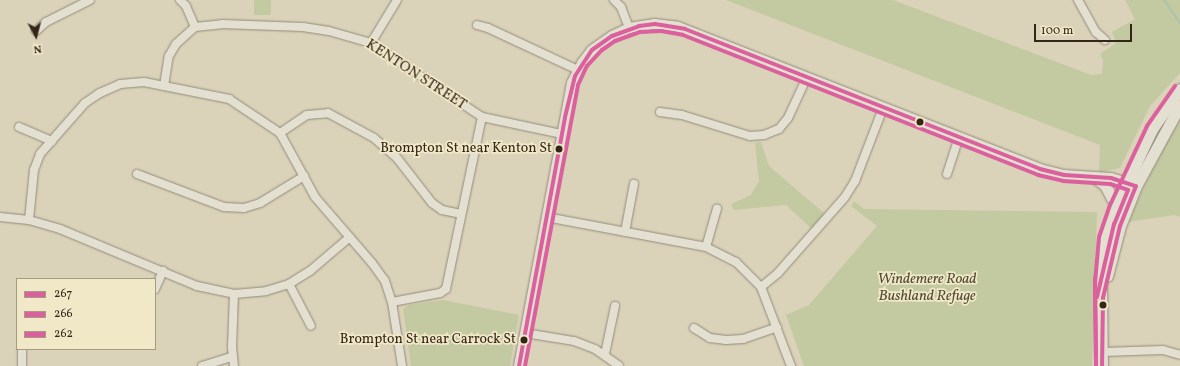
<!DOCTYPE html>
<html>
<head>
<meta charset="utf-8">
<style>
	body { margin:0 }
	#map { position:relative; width:1180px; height:366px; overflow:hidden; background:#dbd3b9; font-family:Vollkorn,serif }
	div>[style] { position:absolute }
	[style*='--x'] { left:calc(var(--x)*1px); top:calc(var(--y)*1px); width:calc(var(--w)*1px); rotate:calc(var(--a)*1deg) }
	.green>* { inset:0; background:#c3c9a1; transform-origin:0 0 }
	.stream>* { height:2px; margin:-1px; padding:0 1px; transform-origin:1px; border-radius:1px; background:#adc3aa }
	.roads { filter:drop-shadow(0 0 1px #928b7b) drop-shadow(0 0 1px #928b7b) }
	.minor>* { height:8px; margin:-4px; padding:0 4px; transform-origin:4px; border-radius:4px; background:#e3dfd1 }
	.tertiary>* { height:10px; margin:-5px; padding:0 5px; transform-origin:5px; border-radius:5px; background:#e3dfd1 }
	.secondary>* { height:11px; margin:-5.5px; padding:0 5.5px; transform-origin:5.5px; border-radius:5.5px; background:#e3dfd1 }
	.bus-1>* { height:4px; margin:-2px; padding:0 2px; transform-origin:2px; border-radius:2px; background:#db609d }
	.bus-2>* { height:4px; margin:-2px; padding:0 2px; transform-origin:2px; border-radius:2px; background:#db609d }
	.bus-3>* { height:4px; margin:-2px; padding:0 2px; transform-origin:2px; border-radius:2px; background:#db609d }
	.dots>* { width:11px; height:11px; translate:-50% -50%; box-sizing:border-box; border:2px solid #f1e8c8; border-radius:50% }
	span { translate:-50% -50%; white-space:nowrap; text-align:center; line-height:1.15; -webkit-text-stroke:3.5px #f1e8c8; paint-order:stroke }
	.bus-label { font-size:14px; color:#342519 }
	.right { translate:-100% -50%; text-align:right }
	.street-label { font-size:15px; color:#342519 }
	.park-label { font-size:15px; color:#534c36; font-style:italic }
	.legend { position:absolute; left:16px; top:278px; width:140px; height:72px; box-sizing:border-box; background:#f1e8c8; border:1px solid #a59a82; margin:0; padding:5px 7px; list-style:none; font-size:12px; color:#342519 }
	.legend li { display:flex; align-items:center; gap:8px; height:20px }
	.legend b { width:20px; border:1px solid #a59a82 }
	.north { position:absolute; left:16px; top:16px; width:40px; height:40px; -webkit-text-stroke:3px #f1e8c8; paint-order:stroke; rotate:173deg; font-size:11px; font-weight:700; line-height:16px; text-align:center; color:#342519 }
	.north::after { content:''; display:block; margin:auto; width:14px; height:18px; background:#342519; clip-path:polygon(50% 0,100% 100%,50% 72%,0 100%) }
	.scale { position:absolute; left:1034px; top:24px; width:98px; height:18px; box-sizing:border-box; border:2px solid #342519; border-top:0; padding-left:5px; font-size:12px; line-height:14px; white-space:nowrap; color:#342519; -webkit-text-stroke:3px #f1e8c8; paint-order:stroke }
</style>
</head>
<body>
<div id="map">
	<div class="green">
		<div style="left:254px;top:0;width:17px;height:15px"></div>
		<div style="clip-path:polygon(726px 0,893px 0,1091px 75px,1102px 74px,1103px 60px,1100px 54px,1116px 43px,1112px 32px,1135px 19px,1125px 0,1180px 0,1180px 73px,1150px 106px,1120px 168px,1099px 172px,1100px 145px)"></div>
		<div style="clip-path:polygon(1180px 120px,1180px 217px,1174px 215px,1128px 222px,1162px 147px)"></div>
		<div style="clip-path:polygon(761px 142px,769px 166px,825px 214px,812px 229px,786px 205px,734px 210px,731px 204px,751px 195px,759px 181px,755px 143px)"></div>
		<div style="clip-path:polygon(854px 201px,864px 209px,1097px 212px,1092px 366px,804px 366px,786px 315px,809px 305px,877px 226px,851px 206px)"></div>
		<div style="clip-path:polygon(443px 300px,519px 315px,510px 366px,411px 366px,403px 309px,409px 305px)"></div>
	</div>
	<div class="stream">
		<div style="--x:1164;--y:0;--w:28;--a:55"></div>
	</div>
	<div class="roads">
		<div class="minor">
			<div style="--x:180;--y:0;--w:8;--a:45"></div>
			<div style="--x:186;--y:6;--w:23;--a:67"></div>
			<div style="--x:614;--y:0;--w:10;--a:45"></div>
			<div style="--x:621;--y:7;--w:22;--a:69"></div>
			<div style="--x:1078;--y:0;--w:37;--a:61"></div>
			<div style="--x:1096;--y:32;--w:12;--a:42"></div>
			<div style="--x:477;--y:25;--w:11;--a:15"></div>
			<div style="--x:488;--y:28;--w:99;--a:25"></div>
			<div style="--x:36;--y:31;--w:13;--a:-42"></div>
			<div style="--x:46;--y:22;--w:49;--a:-26.6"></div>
			<div style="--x:371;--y:43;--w:50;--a:-58.8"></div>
			<div style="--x:164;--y:86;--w:30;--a:-81"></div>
			<div style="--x:169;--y:56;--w:14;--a:-60"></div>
			<div style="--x:176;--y:44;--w:25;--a:-42"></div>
			<div style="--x:195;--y:27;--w:27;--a:-6"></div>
			<div style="--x:222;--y:24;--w:81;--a:2.1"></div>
			<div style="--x:303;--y:27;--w:26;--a:9"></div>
			<div style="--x:329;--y:31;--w:44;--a:15.9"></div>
			<div style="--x:371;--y:43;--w:133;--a:33.7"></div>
			<div style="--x:482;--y:117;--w:82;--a:12"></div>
			<div style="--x:660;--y:112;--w:22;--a:8"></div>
			<div style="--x:682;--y:115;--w:71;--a:17.2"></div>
			<div style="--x:750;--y:136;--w:14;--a:-4"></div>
			<div style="--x:764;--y:135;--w:16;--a:-22"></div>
			<div style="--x:779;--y:129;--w:14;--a:-51"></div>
			<div style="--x:788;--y:118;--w:45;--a:-65.1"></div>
			<div style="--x:19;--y:127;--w:36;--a:23"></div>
			<div style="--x:280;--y:133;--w:32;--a:-34"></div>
			<div style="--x:307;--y:115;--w:21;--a:-5"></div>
			<div style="--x:328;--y:113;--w:52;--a:28.5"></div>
			<div style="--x:374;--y:138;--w:30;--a:41"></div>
			<div style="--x:397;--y:158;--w:57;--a:52.1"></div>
			<div style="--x:432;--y:203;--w:12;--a:35"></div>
			<div style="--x:442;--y:210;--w:19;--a:12"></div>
			<div style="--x:137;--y:174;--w:93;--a:20.8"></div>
			<div style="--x:224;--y:207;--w:20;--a:3"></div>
			<div style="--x:244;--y:208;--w:17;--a:-17"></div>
			<div style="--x:260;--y:203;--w:52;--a:-31.5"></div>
			<div style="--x:947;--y:174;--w:38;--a:-72"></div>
			<div style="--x:0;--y:217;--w:29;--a:6"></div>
			<div style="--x:29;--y:220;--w:32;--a:16"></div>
			<div style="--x:60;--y:229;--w:148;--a:22.6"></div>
			<div style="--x:197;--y:286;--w:38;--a:12"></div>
			<div style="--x:234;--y:294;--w:32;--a:-5"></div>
			<div style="--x:266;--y:291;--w:24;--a:-17"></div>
			<div style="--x:289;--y:284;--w:25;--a:-32"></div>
			<div style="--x:310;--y:271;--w:52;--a:-40.4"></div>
			<div style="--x:546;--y:217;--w:163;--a:10.6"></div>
			<div style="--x:706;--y:247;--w:34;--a:27"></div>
			<div style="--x:736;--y:262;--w:35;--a:45"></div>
			<div style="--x:761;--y:287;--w:85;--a:69.2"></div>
			<div style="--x:29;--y:220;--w:50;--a:-84.3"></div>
			<div style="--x:34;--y:170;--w:17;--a:-69"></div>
			<div style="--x:40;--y:154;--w:68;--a:-48.6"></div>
			<div style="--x:85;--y:103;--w:18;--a:-34"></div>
			<div style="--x:100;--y:93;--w:22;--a:-24"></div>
			<div style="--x:120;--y:84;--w:24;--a:-5"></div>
			<div style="--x:144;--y:82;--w:87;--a:11.3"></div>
			<div style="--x:229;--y:99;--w:61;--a:33.7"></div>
			<div style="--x:280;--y:133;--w:73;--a:61.3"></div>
			<div style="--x:315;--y:197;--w:87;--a:49.2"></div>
			<div style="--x:372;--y:263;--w:22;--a:54"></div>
			<div style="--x:385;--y:281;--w:22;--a:72"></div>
			<div style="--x:392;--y:302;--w:65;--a:81.1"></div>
			<div style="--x:625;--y:232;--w:49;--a:-79.4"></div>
			<div style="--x:706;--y:247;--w:40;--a:-74"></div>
			<div style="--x:289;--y:284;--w:47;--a:62.4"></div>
			<div style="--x:761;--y:287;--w:22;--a:-39"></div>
			<div style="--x:778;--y:273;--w:101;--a:-48.6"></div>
			<div style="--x:845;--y:197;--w:19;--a:-58"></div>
			<div style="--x:855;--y:181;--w:78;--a:-69"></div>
			<div style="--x:155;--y:289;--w:20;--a:-66"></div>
			<div style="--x:392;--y:302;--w:49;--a:-10.6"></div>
			<div style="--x:440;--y:293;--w:7;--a:-34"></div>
			<div style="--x:446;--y:289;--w:176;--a:-78.2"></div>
			<div style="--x:694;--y:328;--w:19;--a:32"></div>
			<div style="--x:710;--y:338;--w:16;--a:7"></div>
			<div style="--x:726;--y:340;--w:17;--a:-3"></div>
			<div style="--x:743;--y:339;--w:36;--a:-19"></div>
			<div style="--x:525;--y:333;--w:50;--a:9.3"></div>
			<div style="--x:574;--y:341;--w:22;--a:21"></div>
			<div style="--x:595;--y:349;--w:29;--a:35"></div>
			<div style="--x:1103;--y:352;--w:60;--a:-1.9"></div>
			<div style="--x:1163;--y:350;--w:18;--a:16"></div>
			<div style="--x:605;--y:354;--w:49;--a:-78.2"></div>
			<div style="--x:22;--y:366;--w:17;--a:-90"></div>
			<div style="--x:202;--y:366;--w:31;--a:-17"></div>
			<div style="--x:234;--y:366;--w:18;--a:-96"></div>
			<div style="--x:232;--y:348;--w:54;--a:-87.9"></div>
		</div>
		<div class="tertiary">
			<div style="--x:519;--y:366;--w:288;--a:-79.4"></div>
			<div style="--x:572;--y:83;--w:22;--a:-63"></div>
			<div style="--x:582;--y:63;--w:16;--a:-52"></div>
			<div style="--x:592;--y:50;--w:24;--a:-35"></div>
			<div style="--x:612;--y:36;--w:19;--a:-25"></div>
			<div style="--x:629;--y:28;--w:26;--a:-9"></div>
			<div style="--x:655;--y:24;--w:23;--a:7"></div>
			<div style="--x:678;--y:27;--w:389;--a:21.4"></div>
			<div style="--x:1040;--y:169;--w:25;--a:14"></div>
			<div style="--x:1064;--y:175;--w:47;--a:3.7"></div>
			<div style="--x:1111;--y:178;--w:24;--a:17"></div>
		</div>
		<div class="secondary">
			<div style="--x:1094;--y:177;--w:14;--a:36"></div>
			<div style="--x:1105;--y:185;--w:24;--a:62"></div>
			<div style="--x:1107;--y:276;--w:52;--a:-75.4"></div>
			<div style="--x:1120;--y:226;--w:43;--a:-68.2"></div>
			<div style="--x:1136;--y:186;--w:92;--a:-61.5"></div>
			<div style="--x:1102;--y:366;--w:83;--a:-90.7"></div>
			<div style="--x:1101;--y:283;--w:44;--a:-84.8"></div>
			<div style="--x:1105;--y:239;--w:35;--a:-72"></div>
			<div style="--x:1116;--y:206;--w:85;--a:-64.9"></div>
			<div style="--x:1152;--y:129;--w:49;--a:-55"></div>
		</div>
	</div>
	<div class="bus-1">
		<div style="--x:519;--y:366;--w:253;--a:-79.5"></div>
		<div style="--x:565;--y:117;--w:42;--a:-76.3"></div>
		<div style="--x:575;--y:76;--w:31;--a:-57"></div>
		<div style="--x:592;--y:50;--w:24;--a:-35"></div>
		<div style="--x:612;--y:36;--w:29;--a:-20"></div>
		<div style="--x:639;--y:26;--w:16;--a:-7"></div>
		<div style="--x:655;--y:24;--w:30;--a:9"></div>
		<div style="--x:685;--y:29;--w:382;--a:21.5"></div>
		<div style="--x:1040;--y:169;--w:25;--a:14"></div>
		<div style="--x:1064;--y:175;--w:47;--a:3.7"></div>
		<div style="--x:1111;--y:178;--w:26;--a:18"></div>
		<div style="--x:1136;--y:186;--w:43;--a:111.8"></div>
		<div style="--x:1120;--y:226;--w:74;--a:103.3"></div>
		<div style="--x:1103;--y:298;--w:68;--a:90.8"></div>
	</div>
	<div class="bus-2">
		<div style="--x:1095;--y:279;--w:87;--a:89.3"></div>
		<div style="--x:525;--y:366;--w:286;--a:-79.3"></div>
		<div style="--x:578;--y:85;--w:21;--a:-65"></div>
		<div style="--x:587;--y:66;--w:22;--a:-47"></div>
		<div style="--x:602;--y:50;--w:16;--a:-35"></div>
		<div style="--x:615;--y:41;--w:27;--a:-20"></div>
		<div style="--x:640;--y:32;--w:21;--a:-3"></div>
		<div style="--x:661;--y:31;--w:22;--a:10"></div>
		<div style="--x:683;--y:35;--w:382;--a:21.5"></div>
		<div style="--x:1038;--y:175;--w:26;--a:13"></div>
		<div style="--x:1063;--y:181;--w:47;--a:3.7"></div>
		<div style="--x:1110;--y:184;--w:19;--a:18"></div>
		<div style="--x:1128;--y:190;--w:37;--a:112"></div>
		<div style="--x:1114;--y:224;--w:75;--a:103.1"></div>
	</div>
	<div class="bus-3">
		<div style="--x:1096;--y:366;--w:83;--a:-90.7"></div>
		<div style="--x:1095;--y:283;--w:46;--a:-85"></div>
		<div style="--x:1099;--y:237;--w:36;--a:-71"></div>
		<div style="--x:1111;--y:203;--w:85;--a:-64.9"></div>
		<div style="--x:1147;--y:126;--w:49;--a:-55"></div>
	</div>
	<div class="dots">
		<div style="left:920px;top:122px;background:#342519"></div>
		<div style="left:559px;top:149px;background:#342519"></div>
		<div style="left:1103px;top:305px;background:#342519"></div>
		<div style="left:524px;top:340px;background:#342519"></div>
	</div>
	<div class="bus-label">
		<span class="right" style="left:552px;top:149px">Brompton St near Kenton St</span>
		<span class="right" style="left:516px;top:340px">Brompton St near Carrock St</span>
	</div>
	<div class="street-label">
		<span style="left:416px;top:75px;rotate:33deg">KENTON STREET</span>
	</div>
	<div class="park-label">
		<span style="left:927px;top:288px">Windemere Road<br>Bushland Refuge</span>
	</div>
	<ul class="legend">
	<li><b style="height:5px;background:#db609d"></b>267</li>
	<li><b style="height:5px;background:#db609d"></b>266</li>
	<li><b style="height:5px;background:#db609d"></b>262</li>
	</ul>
	<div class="north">N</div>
	<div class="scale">100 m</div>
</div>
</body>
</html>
